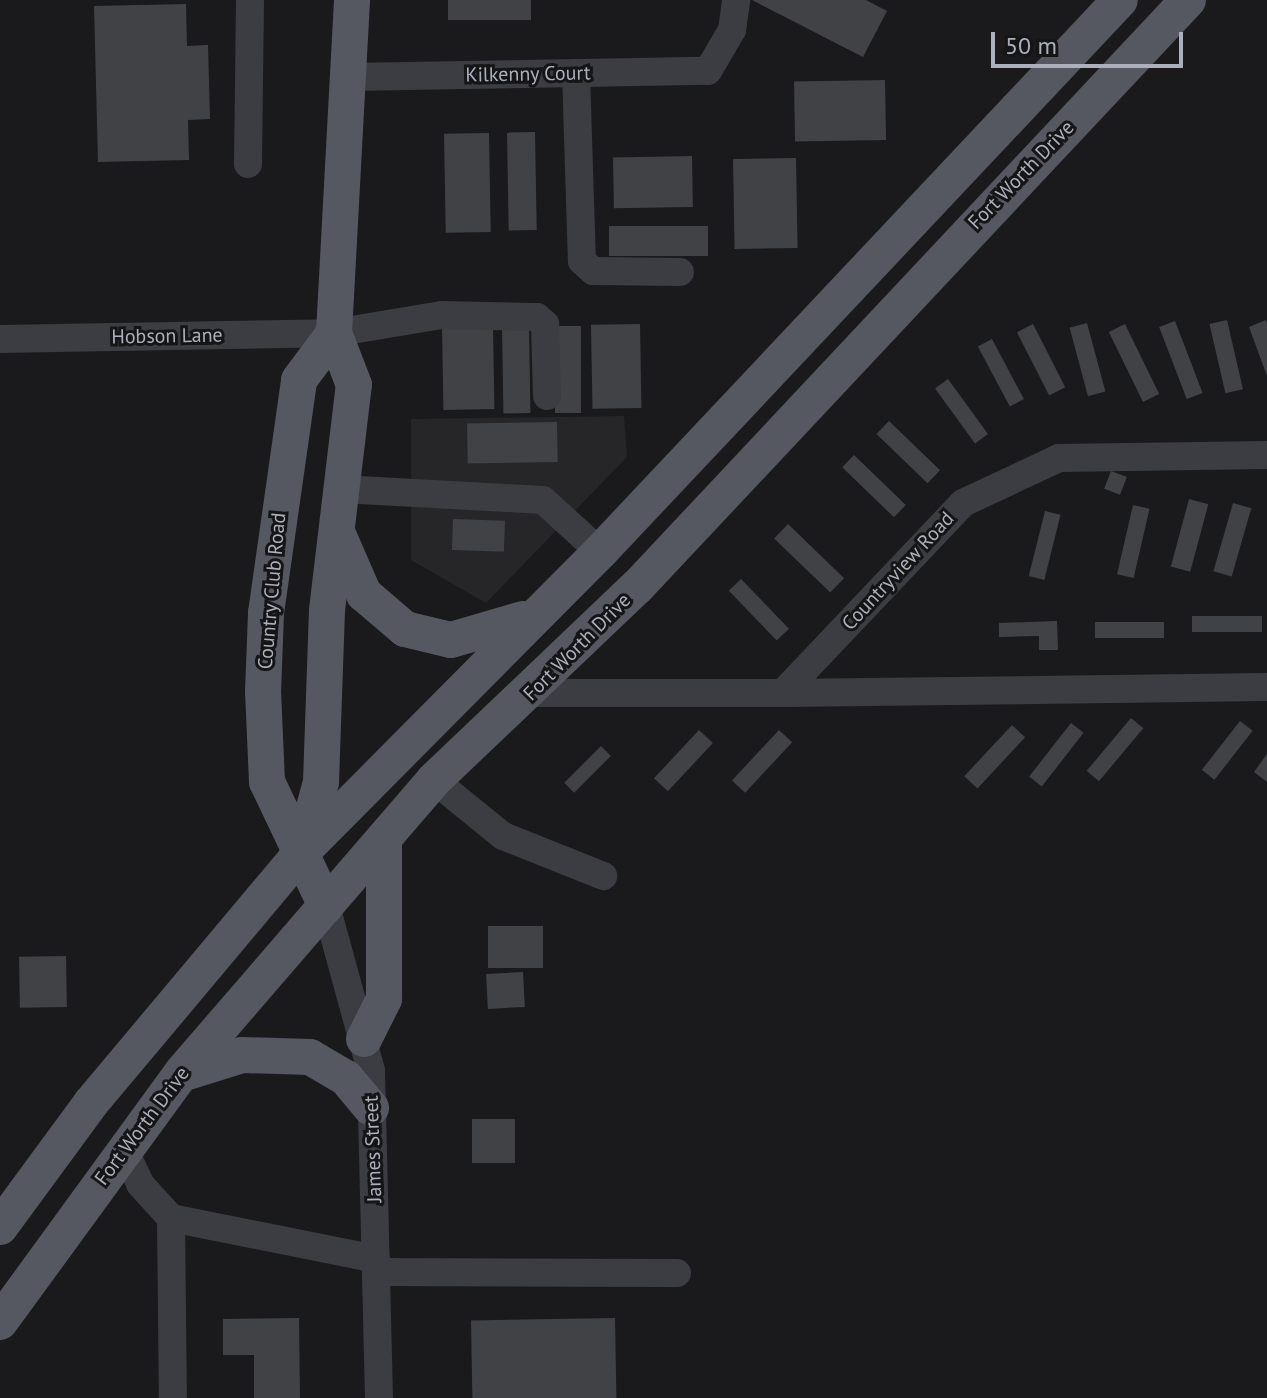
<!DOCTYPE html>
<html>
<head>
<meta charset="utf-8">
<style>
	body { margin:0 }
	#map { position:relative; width:1267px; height:1398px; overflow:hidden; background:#1a1a1c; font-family:"PT Sans",sans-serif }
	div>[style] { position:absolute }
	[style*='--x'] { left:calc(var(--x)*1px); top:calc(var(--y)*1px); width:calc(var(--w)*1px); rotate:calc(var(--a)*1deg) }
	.built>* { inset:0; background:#262629 }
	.building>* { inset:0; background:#414246; transform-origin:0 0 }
	.minor>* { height:28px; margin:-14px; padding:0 14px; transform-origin:14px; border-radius:14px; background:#3c3d43 }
	.major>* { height:36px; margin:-18px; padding:0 18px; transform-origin:18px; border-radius:18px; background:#565861 }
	span { translate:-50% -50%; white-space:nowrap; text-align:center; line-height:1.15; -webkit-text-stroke:6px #151517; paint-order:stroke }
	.street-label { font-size:20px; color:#abb0bc }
	.scale { position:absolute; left:991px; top:32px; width:192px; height:36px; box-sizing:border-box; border:4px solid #abb0bc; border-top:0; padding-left:10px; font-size:24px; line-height:28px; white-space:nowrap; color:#abb0bc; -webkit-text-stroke:6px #151517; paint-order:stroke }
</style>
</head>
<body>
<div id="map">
	<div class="built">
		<div style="clip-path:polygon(624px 416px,627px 457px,486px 603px,411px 560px,411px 419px)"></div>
	</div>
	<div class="building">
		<div style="left:448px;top:0;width:83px;height:20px"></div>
		<div style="clip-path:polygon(752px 0,866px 0,887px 11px,863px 57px)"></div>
		<div style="clip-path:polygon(186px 4px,187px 46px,208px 45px,210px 119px,188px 120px,189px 160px,98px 162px,94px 6px)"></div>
		<div style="left:885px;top:80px;width:60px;height:91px;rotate:89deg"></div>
		<div style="left:535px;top:132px;width:98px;height:28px;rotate:89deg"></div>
		<div style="left:489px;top:133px;width:99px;height:45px;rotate:89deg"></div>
		<div style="left:692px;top:156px;width:51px;height:79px;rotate:89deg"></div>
		<div style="left:796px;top:158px;width:90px;height:63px;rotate:89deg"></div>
		<div style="left:708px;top:226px;width:30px;height:99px;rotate:90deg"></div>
		<div style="left:1227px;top:320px;width:71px;height:18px;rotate:77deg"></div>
		<div style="clip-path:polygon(1266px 320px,1267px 323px,1267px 376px,1249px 327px)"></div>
		<div style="left:1175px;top:321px;width:77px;height:17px;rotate:69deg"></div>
		<div style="left:1087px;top:323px;width:71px;height:18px;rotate:75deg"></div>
		<div style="left:640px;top:324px;width:84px;height:49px;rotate:89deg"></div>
		<div style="left:1033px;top:324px;width:71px;height:18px;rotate:63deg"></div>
		<div style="left:1125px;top:324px;width:78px;height:18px;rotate:64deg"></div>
		<div style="left:555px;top:326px;width:26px;height:87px"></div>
		<div style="left:493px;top:327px;width:82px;height:51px;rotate:89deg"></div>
		<div style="left:529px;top:329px;width:84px;height:27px;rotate:89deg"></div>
		<div style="left:992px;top:339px;width:68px;height:16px;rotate:62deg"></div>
		<div style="left:948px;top:379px;width:68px;height:16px;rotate:54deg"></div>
		<div style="left:889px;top:421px;width:71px;height:18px;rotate:44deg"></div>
		<div style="left:557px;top:422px;width:40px;height:90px;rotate:89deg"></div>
		<div style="left:854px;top:455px;width:72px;height:17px;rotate:44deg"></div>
		<div style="left:1111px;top:471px;width:17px;height:19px;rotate:21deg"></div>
		<div style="left:1189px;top:499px;width:20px;height:70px;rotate:15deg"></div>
		<div style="left:1233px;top:503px;width:19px;height:71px;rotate:16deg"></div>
		<div style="left:1133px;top:505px;width:17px;height:71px;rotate:13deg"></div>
		<div style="left:1045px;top:511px;width:16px;height:67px;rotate:14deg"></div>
		<div style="left:453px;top:519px;width:52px;height:31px;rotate:2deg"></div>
		<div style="left:788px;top:524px;width:78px;height:20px;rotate:44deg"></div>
		<div style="left:741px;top:579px;width:69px;height:17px;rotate:46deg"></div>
		<div style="left:1262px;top:616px;width:16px;height:70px;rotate:90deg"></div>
		<div style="clip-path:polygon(1057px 621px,1058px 650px,1039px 650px,1039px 636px,999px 637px,999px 623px)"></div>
		<div style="left:1164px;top:622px;width:16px;height:69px;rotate:90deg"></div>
		<div style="left:1131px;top:718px;width:16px;height:69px;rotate:40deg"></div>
		<div style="left:1240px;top:721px;width:16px;height:62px;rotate:38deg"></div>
		<div style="left:1071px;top:723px;width:16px;height:68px;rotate:38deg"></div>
		<div style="left:1012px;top:725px;width:18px;height:70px;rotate:43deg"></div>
		<div style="left:699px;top:730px;width:19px;height:66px;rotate:43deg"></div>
		<div style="left:779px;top:730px;width:18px;height:69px;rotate:43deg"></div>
		<div style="left:601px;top:746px;width:14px;height:52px;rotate:45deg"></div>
		<div style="clip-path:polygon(1267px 754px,1267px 782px,1254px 772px)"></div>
		<div style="left:543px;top:926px;width:42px;height:55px;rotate:90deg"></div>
		<div style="left:66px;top:956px;width:51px;height:47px;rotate:89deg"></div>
		<div style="left:523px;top:972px;width:35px;height:37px;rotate:87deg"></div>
		<div style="left:472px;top:1119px;width:43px;height:44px"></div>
		<div style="clip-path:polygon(299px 1318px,300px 1398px,254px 1398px,254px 1355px,223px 1355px,223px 1319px)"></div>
		<div style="left:615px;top:1318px;width:80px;height:144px;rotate:89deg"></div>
	</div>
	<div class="minor">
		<div style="--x:576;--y:73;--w:188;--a:88.2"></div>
		<div style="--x:582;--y:261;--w:15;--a:42"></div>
		<div style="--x:593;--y:271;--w:87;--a:0.7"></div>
		<div style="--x:349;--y:77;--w:359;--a:-1"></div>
		<div style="--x:708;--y:71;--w:48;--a:-59.7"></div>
		<div style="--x:732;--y:30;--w:30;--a:-82"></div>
		<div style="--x:248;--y:164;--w:164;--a:-89.3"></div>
		<div style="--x:0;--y:339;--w:334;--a:-1"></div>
		<div style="--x:334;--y:333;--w:109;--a:-9.5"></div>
		<div style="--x:442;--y:315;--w:95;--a:1.2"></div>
		<div style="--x:537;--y:317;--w:11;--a:41"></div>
		<div style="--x:545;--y:324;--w:72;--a:88.4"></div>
		<div style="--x:1267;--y:455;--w:208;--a:179.2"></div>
		<div style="--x:1059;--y:458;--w:106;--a:154.9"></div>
		<div style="--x:963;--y:503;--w:262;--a:133.5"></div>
		<div style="--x:783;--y:693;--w:484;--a:-0.7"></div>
		<div style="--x:341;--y:489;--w:202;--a:3.1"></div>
		<div style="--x:543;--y:500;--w:77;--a:42.4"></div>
		<div style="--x:531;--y:693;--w:252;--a:0"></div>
		<div style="--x:434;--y:780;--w:89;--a:39.1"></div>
		<div style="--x:503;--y:836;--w:108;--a:21.8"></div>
		<div style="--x:326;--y:906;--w:171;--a:74.7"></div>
		<div style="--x:371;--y:1071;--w:327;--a:88.6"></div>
		<div style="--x:124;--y:1149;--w:38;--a:65"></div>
		<div style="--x:140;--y:1184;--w:46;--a:47.6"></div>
		<div style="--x:171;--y:1218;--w:180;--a:89.4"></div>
		<div style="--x:171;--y:1218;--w:209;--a:11.3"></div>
		<div style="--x:377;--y:1272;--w:300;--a:0.2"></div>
	</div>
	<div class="major">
		<div style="--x:337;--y:532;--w:68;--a:66.5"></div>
		<div style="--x:364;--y:594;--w:54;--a:40.5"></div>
		<div style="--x:405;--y:629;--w:47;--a:13.4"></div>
		<div style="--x:451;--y:640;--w:75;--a:-16.3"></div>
		<div style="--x:302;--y:852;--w:73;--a:-74.8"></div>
		<div style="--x:321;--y:782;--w:172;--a:-88"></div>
		<div style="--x:327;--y:610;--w:227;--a:-83.2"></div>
		<div style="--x:354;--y:385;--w:56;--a:-111"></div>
		<div style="--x:334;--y:333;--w:333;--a:-86.9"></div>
		<div style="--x:326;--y:906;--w:137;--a:-115.4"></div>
		<div style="--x:267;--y:782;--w:90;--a:-92.5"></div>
		<div style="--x:263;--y:692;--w:79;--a:-87.8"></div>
		<div style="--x:266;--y:613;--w:235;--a:-81.9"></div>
		<div style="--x:299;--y:380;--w:59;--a:-53.3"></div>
		<div style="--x:364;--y:1039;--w:45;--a:-63.4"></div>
		<div style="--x:384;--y:999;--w:160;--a:-90"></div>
		<div style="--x:181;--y:1074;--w:64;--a:-17.3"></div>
		<div style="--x:242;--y:1055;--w:68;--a:1.7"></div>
		<div style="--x:310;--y:1057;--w:42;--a:30.3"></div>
		<div style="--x:346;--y:1078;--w:39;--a:50"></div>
		<div style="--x:0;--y:1227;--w:154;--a:-53.7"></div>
		<div style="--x:91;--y:1103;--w:326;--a:-50"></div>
		<div style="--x:301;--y:853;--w:424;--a:-45.2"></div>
		<div style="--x:600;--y:552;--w:758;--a:-46.71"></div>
		<div style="--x:0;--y:1322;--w:311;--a:-53.9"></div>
		<div style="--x:183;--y:1071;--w:384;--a:-49.2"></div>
		<div style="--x:434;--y:780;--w:280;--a:-43.6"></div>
		<div style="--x:637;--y:587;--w:805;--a:-46.81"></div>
	</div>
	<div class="street-label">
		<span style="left:528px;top:74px;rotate:-1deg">Kilkenny Court</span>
		<span style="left:1021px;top:175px;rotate:-46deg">Fort Worth Drive</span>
		<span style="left:167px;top:336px;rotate:-1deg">Hobson Lane</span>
		<span style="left:898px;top:571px;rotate:-47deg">Countryview Road</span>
		<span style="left:272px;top:591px;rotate:-85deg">Country Club Road</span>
		<span style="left:577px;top:647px;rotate:-45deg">Fort Worth Drive</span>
		<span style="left:142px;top:1126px;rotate:-53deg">Fort Worth Drive</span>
		<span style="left:373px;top:1149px;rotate:-92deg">James Street</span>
	</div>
	<div class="scale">50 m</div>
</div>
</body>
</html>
